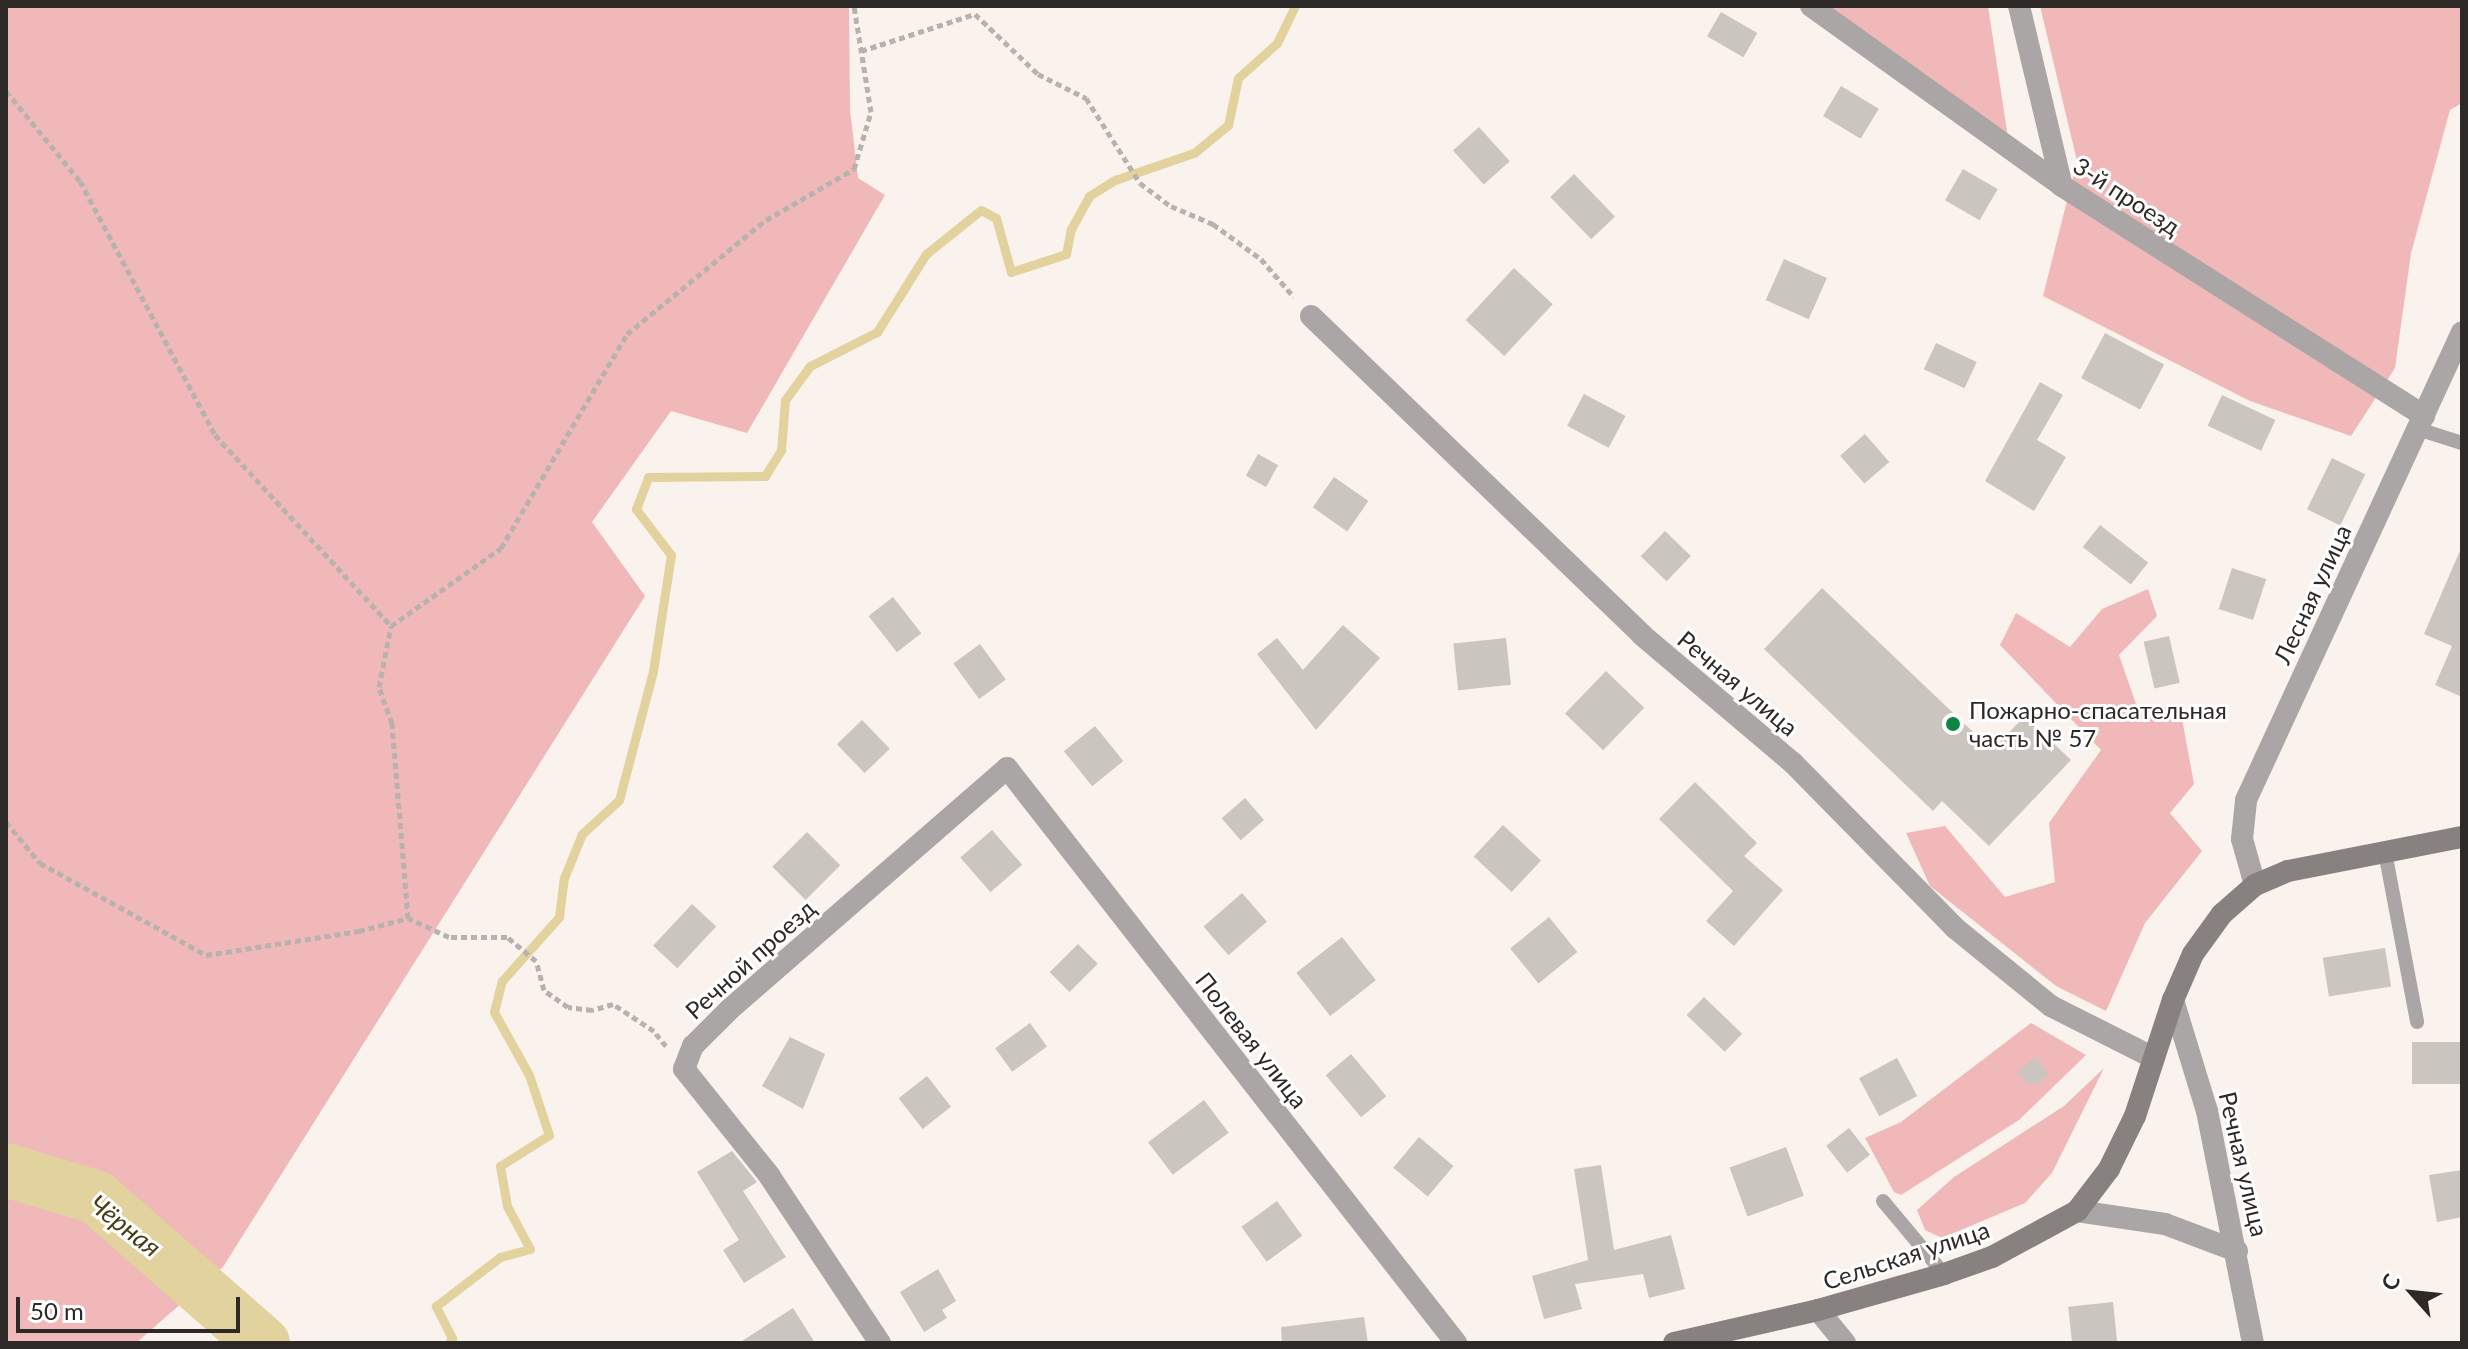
<!DOCTYPE html>
<html>
<head>
<meta charset="utf-8">
<style>
	body { margin:0 }
	#map { position:relative; width:2468px; height:1349px; overflow:hidden; background:#faf2ed; font-family:Lato,sans-serif }
	div>[style] { position:absolute }
	[style*='--x'] { left:calc(var(--x)*1px); top:calc(var(--y)*1px); width:calc(var(--w)*1px); rotate:calc(var(--a)*1deg) }
	.green>* { inset:0; background:#f0b8b9 }
	.stream>* { height:9px; margin:-4.5px; padding:0 4.5px; transform-origin:4.5px; border-radius:4.5px; background:#e2d29e }
	.river>* { height:54px; margin:-27px; padding:0 27px; transform-origin:27px; border-radius:27px; background:#e2d29e }
	.building>* { inset:0; background:#cbc5bf; transform-origin:0 0 }
	.path>* { height:5px; margin-top:-2.5px; transform-origin:0; background:repeating-linear-gradient(90deg,#b8b2ae 0 6px,transparent 0 10px) }
	.service>* { height:14px; margin:-7px; padding:0 7px; transform-origin:7px; border-radius:7px; background:#aaa6a5 }
	.minor>* { height:22px; margin:-11px; padding:0 11px; transform-origin:11px; border-radius:11px; background:#aaa6a5 }
	.secondary>* { height:22px; margin:-11px; padding:0 11px; transform-origin:11px; border-radius:11px; background:#87817f }
	.dots>* { width:22px; height:22px; translate:-50% -50%; box-sizing:border-box; border:4px solid #fff; border-radius:50% }
	span { translate:-50% -50%; white-space:nowrap; text-align:center; line-height:1.15; -webkit-text-stroke:6px #fff; paint-order:stroke }
	.street-label { font-size:24px; color:#2c2927 }
	.poi-label { font-size:24px; color:#2c2927 }
	.left { translate:0 -50%; text-align:left }
	.water-label { font-size:26px; color:#483d14; font-style:italic }
	.frame { position:absolute; inset:0; border:8px solid #2c2927; pointer-events:none }
	.north { position:absolute; left:2372px; top:1253px; width:80px; height:80px; -webkit-text-stroke:6px #fff; paint-order:stroke; rotate:297deg; font-size:22px; font-weight:700; line-height:32px; text-align:center; color:#2c2927 }
	.north::after { content:''; display:block; margin:auto; width:28px; height:36px; background:#2c2927; clip-path:polygon(50% 0,100% 100%,50% 72%,0 100%) }
	.scale { position:absolute; left:16px; top:1297px; width:224px; height:36px; box-sizing:border-box; border:4px solid #2c2927; border-top:0; padding-left:10px; font-size:24px; line-height:28px; white-space:nowrap; color:#2c2927; -webkit-text-stroke:6px #fff; paint-order:stroke }
</style>
</head>
<body>
<div id="map">
	<div class="green">
		<div style="clip-path:polygon(6px 6px,849px 6px,850px 110px,858px 178px,885px 195px,747px 433px,671px 411px,592px 522px,645px 596px,223px 1267px,136px 1343px,6px 1343px)"></div>
		<div style="clip-path:polygon(1814px 6px,1988px 6px,2010px 151px)"></div>
		<div style="clip-path:polygon(2040px 6px,2462px 6px,2462px 103px,2450px 110px,2411px 253px,2395px 368px,2351px 436px,2250px 401px,2043px 296px,2077px 161px)"></div>
		<div style="clip-path:polygon(2148px 589px,2157px 616px,2119px 655px,2136px 704px,2180px 708px,2194px 784px,2170px 813px,2202px 851px,2145px 923px,2106px 1011px,2056px 986px,1930px 886px,1906px 833px,1945px 826px,2005px 897px,2055px 882px,2049px 823px,2101px 750px,2000px 645px,2016px 613px,2070px 647px,2102px 609px)"></div>
		<div style="clip-path:polygon(2031px 1023px,2086px 1055px,2019px 1120px,1901px 1195px,1894px 1192px,1865px 1138px,1901px 1122px)"></div>
		<div style="clip-path:polygon(2104px 1068px,2052px 1173px,2025px 1203px,1942px 1238px,1925px 1230px,1917px 1210px,1954px 1177px,2064px 1106px)"></div>
	</div>
	<div class="stream">
		<div style="--x:449;--y:1343;--w:6;--a:-59"></div>
		<div style="--x:452;--y:1338;--w:36;--a:-117"></div>
		<div style="--x:436;--y:1306;--w:81;--a:-37.4"></div>
		<div style="--x:500;--y:1257;--w:31;--a:-15"></div>
		<div style="--x:530;--y:1249;--w:49;--a:-118.1"></div>
		<div style="--x:507;--y:1206;--w:41;--a:-99.9"></div>
		<div style="--x:500;--y:1166;--w:58;--a:-32.3"></div>
		<div style="--x:549;--y:1135;--w:63;--a:-108.4"></div>
		<div style="--x:529;--y:1075;--w:72;--a:-119.1"></div>
		<div style="--x:494;--y:1012;--w:32;--a:-76"></div>
		<div style="--x:502;--y:981;--w:86;--a:-48.3"></div>
		<div style="--x:559;--y:917;--w:39;--a:-83"></div>
		<div style="--x:564;--y:878;--w:48;--a:-67.8"></div>
		<div style="--x:582;--y:834;--w:50;--a:-42.6"></div>
		<div style="--x:619;--y:800;--w:133;--a:-75.2"></div>
		<div style="--x:653;--y:671;--w:117;--a:-81.2"></div>
		<div style="--x:671;--y:555;--w:58;--a:-127.3"></div>
		<div style="--x:636;--y:509;--w:34;--a:-69"></div>
		<div style="--x:648;--y:477;--w:117;--a:-0.5"></div>
		<div style="--x:765;--y:476;--w:31;--a:-58"></div>
		<div style="--x:781;--y:450;--w:50;--a:-85.4"></div>
		<div style="--x:785;--y:400;--w:42;--a:-53.7"></div>
		<div style="--x:810;--y:366;--w:75;--a:-26.9"></div>
		<div style="--x:877;--y:332;--w:92;--a:-57.9"></div>
		<div style="--x:926;--y:254;--w:70;--a:-38.7"></div>
		<div style="--x:981;--y:210;--w:17;--a:28"></div>
		<div style="--x:996;--y:218;--w:56;--a:74.5"></div>
		<div style="--x:1011;--y:272;--w:58;--a:-18.1"></div>
		<div style="--x:1066;--y:254;--w:25;--a:-79"></div>
		<div style="--x:1071;--y:229;--w:38;--a:-61"></div>
		<div style="--x:1089;--y:196;--w:31;--a:-32"></div>
		<div style="--x:1115;--y:180;--w:83;--a:-18.9"></div>
		<div style="--x:1194;--y:153;--w:44;--a:-39.5"></div>
		<div style="--x:1228;--y:125;--w:48;--a:-78"></div>
		<div style="--x:1238;--y:78;--w:52;--a:-41.9"></div>
		<div style="--x:1277;--y:43;--w:41;--a:-64.1"></div>
	</div>
	<div class="river">
		<div style="--x:6;--y:1170;--w:94;--a:16.7"></div>
		<div style="--x:96;--y:1197;--w:222;--a:41.2"></div>
	</div>
	<div class="building">
		<div style="left:1721px;top:12px;width:42px;height:28px;rotate:30deg"></div>
		<div style="left:1841px;top:86px;width:44px;height:35px;rotate:31deg"></div>
		<div style="left:1479px;top:127px;width:46px;height:35px;rotate:48deg"></div>
		<div style="left:1963px;top:169px;width:40px;height:36px;rotate:30deg"></div>
		<div style="left:1574px;top:174px;width:59px;height:33px;rotate:46deg"></div>
		<div style="left:1784px;top:259px;width:47px;height:45px;rotate:24deg"></div>
		<div style="left:1514px;top:268px;width:53px;height:71px;rotate:43deg"></div>
		<div style="left:2105px;top:333px;width:67px;height:51px;rotate:28deg"></div>
		<div style="left:1936px;top:343px;width:45px;height:29px;rotate:25deg"></div>
		<div style="clip-path:polygon(2040px 382px,2063px 395px,2037px 440px,2066px 457px,2034px 511px,1985px 481px)"></div>
		<div style="left:1584px;top:394px;width:47px;height:36px;rotate:28deg"></div>
		<div style="left:2222px;top:395px;width:59px;height:34px;rotate:25deg"></div>
		<div style="left:1865px;top:434px;width:37px;height:33px;rotate:49deg"></div>
		<div style="left:1258px;top:454px;width:23px;height:25px;rotate:29deg"></div>
		<div style="left:2332px;top:458px;width:37px;height:57px;rotate:26deg"></div>
		<div style="left:1334px;top:477px;width:42px;height:37px;rotate:35deg"></div>
		<div style="left:2100px;top:525px;width:61px;height:28px;rotate:38deg"></div>
		<div style="left:1665px;top:531px;width:36px;height:35px;rotate:44deg"></div>
		<div style="clip-path:polygon(2462px 546px,2462px 697px,2435px 685px,2452px 646px,2424px 634px)"></div>
		<div style="left:2232px;top:568px;width:36px;height:43px;rotate:18deg"></div>
		<div style="clip-path:polygon(1822px 588px,1992px 750px,2025px 716px,2071px 760px,1989px 846px,1942px 801px,1933px 811px,1764px 649px)"></div>
		<div style="left:893px;top:597px;width:46px;height:31px;rotate:52deg"></div>
		<div style="clip-path:polygon(1343px 625px,1380px 658px,1316px 730px,1257px 654px,1277px 638px,1303px 670px)"></div>
		<div style="left:2169px;top:636px;width:48px;height:26px;rotate:77deg"></div>
		<div style="left:1506px;top:638px;width:47px;height:53px;rotate:84deg"></div>
		<div style="left:980px;top:644px;width:44px;height:33px;rotate:54deg"></div>
		<div style="left:1606px;top:671px;width:53px;height:59px;rotate:44deg"></div>
		<div style="left:862px;top:720px;width:40px;height:35px;rotate:46deg"></div>
		<div style="left:1095px;top:726px;width:45px;height:40px;rotate:51deg"></div>
		<div style="clip-path:polygon(1695px 782px,1757px 843px,1744px 856px,1783px 890px,1734px 946px,1706px 921px,1733px 891px,1659px 819px)"></div>
		<div style="left:1245px;top:798px;width:29px;height:31px;rotate:49deg"></div>
		<div style="left:1503px;top:825px;width:52px;height:43px;rotate:43deg"></div>
		<div style="left:992px;top:830px;width:46px;height:42px;rotate:49deg"></div>
		<div style="left:807px;top:832px;width:47px;height:49px;rotate:45deg"></div>
		<div style="left:1242px;top:893px;width:38px;height:51px;rotate:49deg"></div>
		<div style="left:692px;top:904px;width:33px;height:57px;rotate:43deg"></div>
		<div style="left:1549px;top:917px;width:45px;height:50px;rotate:51deg"></div>
		<div style="left:1342px;top:937px;width:55px;height:58px;rotate:52deg"></div>
		<div style="left:1078px;top:944px;width:28px;height:40px;rotate:45deg"></div>
		<div style="left:2385px;top:948px;width:39px;height:63px;rotate:81deg"></div>
		<div style="left:1704px;top:997px;width:53px;height:25px;rotate:44deg"></div>
		<div style="left:1030px;top:1023px;width:29px;height:43px;rotate:54deg"></div>
		<div style="clip-path:polygon(790px 1037px,825px 1054px,803px 1109px,762px 1086px)"></div>
		<div style="left:2462px;top:1042px;width:42px;height:50px;rotate:90deg"></div>
		<div style="left:1351px;top:1054px;width:55px;height:33px;rotate:50deg"></div>
		<div style="clip-path:polygon(2035px 1057px,2049px 1074px,2038px 1084px,2028px 1084px,2017px 1072px)"></div>
		<div style="left:1897px;top:1058px;width:43px;height:43px;rotate:62deg"></div>
		<div style="left:927px;top:1076px;width:39px;height:36px;rotate:52deg"></div>
		<div style="left:1204px;top:1100px;width:41px;height:70px;rotate:53deg"></div>
		<div style="left:1849px;top:1128px;width:34px;height:29px;rotate:52deg"></div>
		<div style="left:1419px;top:1137px;width:45px;height:40px;rotate:40deg"></div>
		<div style="left:1786px;top:1147px;width:52px;height:60px;rotate:70deg"></div>
		<div style="clip-path:polygon(732px 1151px,757px 1182px,743px 1191px,786px 1257px,744px 1283px,723px 1250px,739px 1240px,697px 1172px)"></div>
		<div style="clip-path:polygon(1601px 1165px,1614px 1250px,1671px 1235px,1685px 1289px,1649px 1298px,1643px 1274px,1575px 1284px,1582px 1309px,1544px 1319px,1532px 1276px,1588px 1260px,1574px 1169px)"></div>
		<div style="clip-path:polygon(2462px 1170px,2462px 1217px,2437px 1222px,2429px 1175px)"></div>
		<div style="left:1277px;top:1201px;width:43px;height:44px;rotate:54deg"></div>
		<div style="clip-path:polygon(938px 1269px,956px 1301px,942px 1310px,947px 1318px,924px 1332px,900px 1292px)"></div>
		<div style="left:2113px;top:1302px;width:41px;height:45px;rotate:84deg"></div>
		<div style="clip-path:polygon(793px 1308px,815px 1343px,739px 1343px)"></div>
		<div style="clip-path:polygon(1364px 1317px,1368px 1343px,1282px 1343px,1281px 1327px)"></div>
	</div>
	<div class="path">
		<div style="--x:861;--y:51;--w:120;--a:-18"></div>
		<div style="--x:975;--y:14;--w:87;--a:43.6"></div>
		<div style="--x:1038;--y:74;--w:54;--a:26.6"></div>
		<div style="--x:1086;--y:98;--w:101;--a:57.6"></div>
		<div style="--x:1140;--y:183;--w:39;--a:37"></div>
		<div style="--x:1171;--y:206;--w:46;--a:23.2"></div>
		<div style="--x:1213;--y:224;--w:59;--a:36.1"></div>
		<div style="--x:1261;--y:259;--w:50;--a:49"></div>
		<div style="--x:6;--y:91;--w:117;--a:50.6"></div>
		<div style="--x:80;--y:181;--w:288;--a:62"></div>
		<div style="--x:215;--y:435;--w:260;--a:47.3"></div>
		<div style="--x:6;--y:822;--w:53;--a:50.3"></div>
		<div style="--x:40;--y:863;--w:190;--a:29"></div>
		<div style="--x:206;--y:955;--w:155;--a:-8.9"></div>
		<div style="--x:359;--y:931;--w:51;--a:-14.9"></div>
		<div style="--x:666;--y:1046;--w:19;--a:-129"></div>
		<div style="--x:654;--y:1031;--w:49;--a:-146.6"></div>
		<div style="--x:613;--y:1004;--w:22;--a:164"></div>
		<div style="--x:592;--y:1010;--w:24;--a:-173"></div>
		<div style="--x:568;--y:1007;--w:29;--a:-145"></div>
		<div style="--x:544;--y:990;--w:30;--a:-105"></div>
		<div style="--x:536;--y:961;--w:38;--a:-140"></div>
		<div style="--x:507;--y:937;--w:58;--a:180"></div>
		<div style="--x:449;--y:937;--w:45;--a:-155.1"></div>
		<div style="--x:408;--y:918;--w:196;--a:-94.7"></div>
		<div style="--x:392;--y:723;--w:38;--a:-110"></div>
		<div style="--x:379;--y:687;--w:62;--a:-78.9"></div>
		<div style="--x:391;--y:626;--w:135;--a:-35.3"></div>
		<div style="--x:501;--y:548;--w:248;--a:-59.5"></div>
		<div style="--x:627;--y:334;--w:180;--a:-39.4"></div>
		<div style="--x:766;--y:220;--w:102;--a:-30.1"></div>
		<div style="--x:854;--y:169;--w:59;--a:-73.4"></div>
		<div style="--x:871;--y:112;--w:107;--a:-99.1"></div>
	</div>
	<div class="service">
		<div style="--x:2418;--y:429;--w:46;--a:17.7"></div>
		<div style="--x:2385;--y:852;--w:173;--a:79.3"></div>
		<div style="--x:1883;--y:1201;--w:95;--a:50.1"></div>
	</div>
	<div class="minor">
		<div style="--x:1811;--y:6;--w:309;--a:35.6"></div>
		<div style="--x:2062;--y:186;--w:429;--a:32.4"></div>
		<div style="--x:2019;--y:6;--w:185;--a:76.6"></div>
		<div style="--x:1311;--y:316;--w:460;--a:43.9"></div>
		<div style="--x:1642;--y:635;--w:198;--a:40.3"></div>
		<div style="--x:1793;--y:763;--w:231;--a:45.5"></div>
		<div style="--x:1955;--y:928;--w:124;--a:39.1"></div>
		<div style="--x:2051;--y:1006;--w:115;--a:26.8"></div>
		<div style="--x:2255;--y:885;--w:48;--a:-105.8"></div>
		<div style="--x:2242;--y:839;--w:39;--a:-84"></div>
		<div style="--x:2246;--y:800;--w:515;--a:-65.22"></div>
		<div style="--x:2173;--y:1000;--w:116;--a:73"></div>
		<div style="--x:2207;--y:1111;--w:237;--a:78.8"></div>
		<div style="--x:2077;--y:1211;--w:89;--a:8.4"></div>
		<div style="--x:2165;--y:1224;--w:77;--a:20.6"></div>
		<div style="--x:1818;--y:1310;--w:43;--a:50.7"></div>
		<div style="--x:880;--y:1343;--w:201;--a:-123.5"></div>
		<div style="--x:769;--y:1175;--w:136;--a:-128.7"></div>
		<div style="--x:684;--y:1069;--w:25;--a:-69"></div>
		<div style="--x:693;--y:1046;--w:52;--a:-45"></div>
		<div style="--x:730;--y:1009;--w:367;--a:-41"></div>
		<div style="--x:1007;--y:768;--w:730;--a:52.01"></div>
	</div>
	<div class="secondary">
		<div style="--x:1674;--y:1343;--w:148;--a:-12.9"></div>
		<div style="--x:1818;--y:1310;--w:131;--a:-15.9"></div>
		<div style="--x:1944;--y:1274;--w:51;--a:-19.5"></div>
		<div style="--x:1992;--y:1257;--w:97;--a:-28.4"></div>
		<div style="--x:2077;--y:1211;--w:53;--a:-52.7"></div>
		<div style="--x:2109;--y:1169;--w:59;--a:-63.9"></div>
		<div style="--x:2135;--y:1116;--w:122;--a:-71.9"></div>
		<div style="--x:2173;--y:1000;--w:50;--a:-66.5"></div>
		<div style="--x:2193;--y:954;--w:49;--a:-54.1"></div>
		<div style="--x:2222;--y:914;--w:44;--a:-41.3"></div>
		<div style="--x:2255;--y:885;--w:36;--a:-23"></div>
		<div style="--x:2288;--y:871;--w:177;--a:-11.1"></div>
	</div>
	<div class="dots">
		<div style="left:1953px;top:724px;background:#0c8640"></div>
	</div>
	<div class="street-label">
		<span style="left:2127px;top:196px;rotate:33deg">3-й проезд</span>
		<span style="left:2312px;top:594px;rotate:-65deg">Лесная улица</span>
		<span style="left:1738px;top:683px;rotate:40deg">Речная улица</span>
		<span style="left:750px;top:959px;rotate:-42deg">Речной проезд</span>
		<span style="left:1252px;top:1040px;rotate:52deg">Полевая улица</span>
		<span style="left:2244px;top:1164px;rotate:77deg">Речная улица</span>
		<span style="left:1906px;top:1255px;rotate:-18deg">Сельская улица</span>
	</div>
	<div class="poi-label">
		<span class="left" style="left:1969px;top:724px">Пожарно-спасательная<br>часть № 57</span>
	</div>
	<div class="water-label">
		<span style="left:125px;top:1226px;rotate:38deg">Чёрная</span>
	</div>
	<div class="frame"></div>
	<div class="north">С</div>
	<div class="scale">50 m</div>
</div>
</body>
</html>
